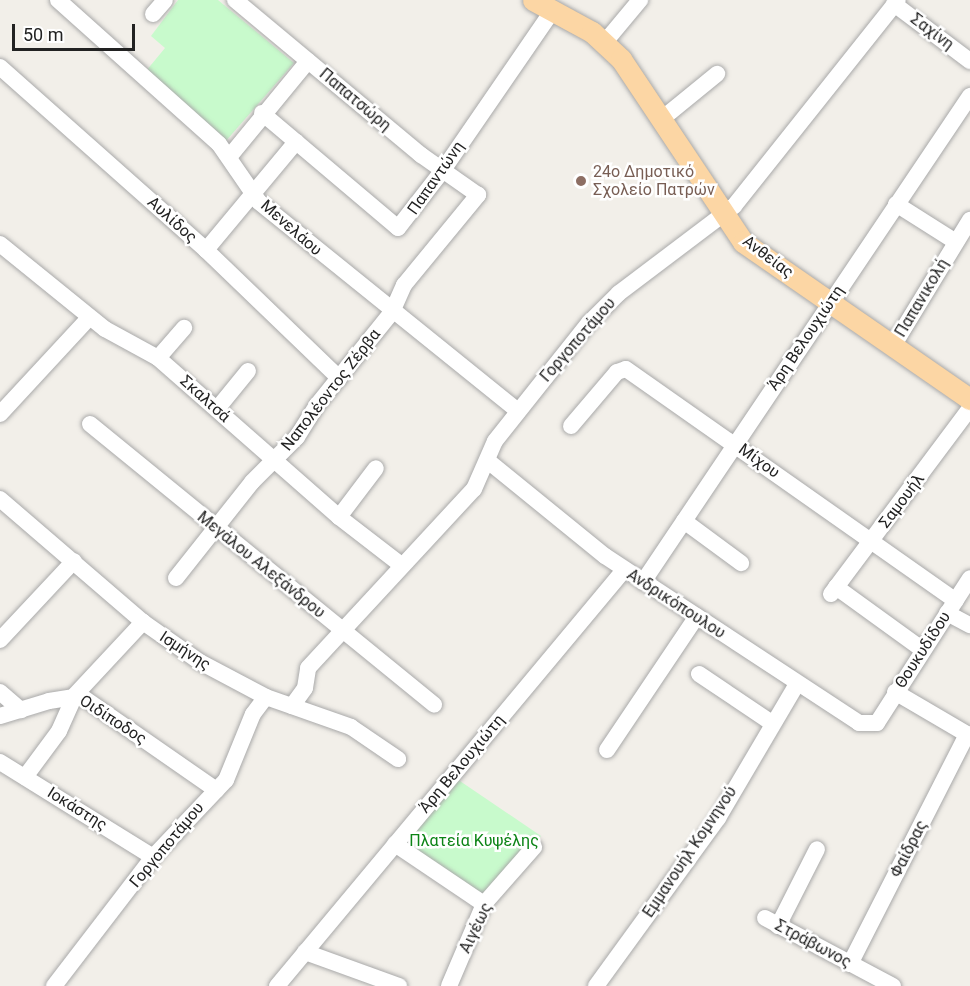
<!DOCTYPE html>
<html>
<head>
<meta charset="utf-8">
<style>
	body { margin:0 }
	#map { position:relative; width:970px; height:986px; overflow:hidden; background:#f2efe9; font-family:Roboto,sans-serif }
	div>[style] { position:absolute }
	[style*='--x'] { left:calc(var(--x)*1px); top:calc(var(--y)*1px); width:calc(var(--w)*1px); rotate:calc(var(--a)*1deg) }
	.park>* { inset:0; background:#c8facc }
	.roads { filter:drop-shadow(0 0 2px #a9a9a9) drop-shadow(0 0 2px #a9a9a9) }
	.minor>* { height:16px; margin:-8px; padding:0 8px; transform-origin:8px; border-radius:8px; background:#fff }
	.major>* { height:21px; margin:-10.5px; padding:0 10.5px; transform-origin:10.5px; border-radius:10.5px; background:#fcd6a4 }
	.dots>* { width:16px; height:16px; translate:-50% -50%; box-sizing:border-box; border:3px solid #fff; border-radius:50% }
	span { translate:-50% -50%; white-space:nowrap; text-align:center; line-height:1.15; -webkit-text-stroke:5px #fff; paint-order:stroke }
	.street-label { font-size:16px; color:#222 }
	.education-label { font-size:16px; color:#785e54 }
	.left { translate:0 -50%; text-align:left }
	.park-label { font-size:16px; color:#0c8416 }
	.scale { position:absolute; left:12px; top:24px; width:123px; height:27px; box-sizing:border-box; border:3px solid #222; border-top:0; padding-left:8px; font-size:18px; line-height:21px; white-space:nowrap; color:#222; -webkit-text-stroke:4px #fff; paint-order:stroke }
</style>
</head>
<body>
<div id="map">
	<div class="park">
		<div style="clip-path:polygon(178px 0,218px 0,294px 63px,225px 142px,146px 71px,165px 48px,151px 36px)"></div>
		<div style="clip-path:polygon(457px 779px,541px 836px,484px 898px,402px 844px)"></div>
	</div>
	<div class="roads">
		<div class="minor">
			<div style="--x:58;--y:0;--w:216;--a:41.8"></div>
			<div style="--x:219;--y:144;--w:70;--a:55.4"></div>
			<div style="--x:259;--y:202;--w:333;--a:38.9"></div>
			<div style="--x:894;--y:4;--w:95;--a:36.9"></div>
			<div style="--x:153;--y:14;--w:18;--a:-49"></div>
			<div style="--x:605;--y:42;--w:55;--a:-50.2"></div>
			<div style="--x:0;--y:67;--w:276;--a:41.6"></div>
			<div style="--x:206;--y:250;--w:185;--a:43.9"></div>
			<div style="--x:262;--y:113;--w:178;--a:40.2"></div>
			<div style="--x:398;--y:228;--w:73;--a:-52.2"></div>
			<div style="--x:443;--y:170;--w:194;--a:-55.5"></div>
			<div style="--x:663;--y:118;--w:70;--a:-39.2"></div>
			<div style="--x:230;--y:156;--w:123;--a:-50.6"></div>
			<div style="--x:896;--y:204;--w:71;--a:32.3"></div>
			<div style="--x:0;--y:244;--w:135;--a:39"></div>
			<div style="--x:105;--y:329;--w:60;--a:28.7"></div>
			<div style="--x:158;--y:358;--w:241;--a:41.3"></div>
			<div style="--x:339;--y:517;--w:78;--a:37.7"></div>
			<div style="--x:206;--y:250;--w:141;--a:-50.2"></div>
			<div style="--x:893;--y:346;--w:148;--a:-58.6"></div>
			<div style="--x:158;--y:358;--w:40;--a:-49"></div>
			<div style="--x:217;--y:409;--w:49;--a:-50.8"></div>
			<div style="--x:0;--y:414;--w:131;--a:-47.2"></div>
			<div style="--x:90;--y:424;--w:444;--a:39.2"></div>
			<div style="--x:571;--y:426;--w:71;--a:-49.6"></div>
			<div style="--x:617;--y:372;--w:9;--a:-18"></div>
			<div style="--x:626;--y:369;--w:403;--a:35.1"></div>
			<div style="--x:488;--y:461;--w:151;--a:39.1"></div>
			<div style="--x:605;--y:556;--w:304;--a:33.3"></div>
			<div style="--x:859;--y:723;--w:18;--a:0"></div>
			<div style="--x:877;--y:723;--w:172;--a:-57.3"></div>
			<div style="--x:0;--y:499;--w:189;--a:40.7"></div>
			<div style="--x:143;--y:622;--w:70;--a:35.1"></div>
			<div style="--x:200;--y:662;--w:75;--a:27.9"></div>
			<div style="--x:266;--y:697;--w:90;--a:19.4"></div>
			<div style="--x:351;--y:727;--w:57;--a:34.2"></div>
			<div style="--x:339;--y:517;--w:61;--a:-52.9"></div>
			<div style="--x:684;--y:521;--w:71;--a:36.4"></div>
			<div style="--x:176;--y:578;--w:122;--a:-51.6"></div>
			<div style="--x:252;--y:482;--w:64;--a:-45"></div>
			<div style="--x:297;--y:437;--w:38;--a:-58"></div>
			<div style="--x:317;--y:405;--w:119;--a:-51.1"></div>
			<div style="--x:392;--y:312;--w:30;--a:-66"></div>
			<div style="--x:404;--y:285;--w:117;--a:-50.6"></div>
			<div style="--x:478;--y:195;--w:70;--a:-144.9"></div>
			<div style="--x:421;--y:155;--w:242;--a:-140.2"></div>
			<div style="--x:643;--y:582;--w:586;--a:-56.07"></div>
			<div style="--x:836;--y:587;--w:107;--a:35.9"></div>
			<div style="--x:831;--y:594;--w:232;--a:-53.2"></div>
			<div style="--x:947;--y:613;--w:26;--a:28"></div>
			<div style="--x:0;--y:640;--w:108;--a:-46.9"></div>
			<div style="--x:699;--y:674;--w:88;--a:33.9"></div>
			<div style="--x:0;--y:692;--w:28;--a:41"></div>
			<div style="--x:895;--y:692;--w:87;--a:30.4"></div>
			<div style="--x:292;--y:706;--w:22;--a:-54"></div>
			<div style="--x:305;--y:688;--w:20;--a:-81"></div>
			<div style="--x:308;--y:668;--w:244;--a:-47.2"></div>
			<div style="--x:474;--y:489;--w:52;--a:-66.4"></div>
			<div style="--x:495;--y:441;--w:151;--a:-51.5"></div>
			<div style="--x:589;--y:323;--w:42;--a:-45"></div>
			<div style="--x:619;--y:293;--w:144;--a:-37.1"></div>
			<div style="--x:734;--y:206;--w:263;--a:-51.5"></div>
			<div style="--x:0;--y:716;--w:51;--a:-17"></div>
			<div style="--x:49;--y:701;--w:32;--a:-9"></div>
			<div style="--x:81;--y:696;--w:165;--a:34.8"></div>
			<div style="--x:607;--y:750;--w:161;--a:-56.1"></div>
			<div style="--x:0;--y:762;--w:180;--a:31.8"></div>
			<div style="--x:25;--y:777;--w:57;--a:-53.5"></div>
			<div style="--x:59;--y:731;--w:39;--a:-66"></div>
			<div style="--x:75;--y:695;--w:100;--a:-47"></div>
			<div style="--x:395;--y:844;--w:107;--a:34"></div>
			<div style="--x:765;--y:918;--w:145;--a:28"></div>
			<div style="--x:778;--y:926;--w:86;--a:-63.1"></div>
			<div style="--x:305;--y:952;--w:100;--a:19.9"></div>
			<div style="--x:850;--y:964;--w:258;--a:-63"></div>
			<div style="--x:54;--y:986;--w:163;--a:-52.5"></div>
			<div style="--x:153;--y:857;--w:106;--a:-46.5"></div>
			<div style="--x:226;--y:780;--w:71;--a:-67.8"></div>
			<div style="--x:253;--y:714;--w:21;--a:-53"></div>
			<div style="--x:277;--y:986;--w:542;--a:-50.17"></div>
			<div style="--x:449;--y:986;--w:89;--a:-66.9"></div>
			<div style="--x:484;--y:904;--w:76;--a:-48.7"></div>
			<div style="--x:596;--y:986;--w:208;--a:-54"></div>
			<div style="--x:718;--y:818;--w:156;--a:-59.5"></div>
		</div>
		<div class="major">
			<div style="--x:533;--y:0;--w:67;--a:28.5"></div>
			<div style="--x:592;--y:32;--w:40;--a:43"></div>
			<div style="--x:621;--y:59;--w:220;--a:56.3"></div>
			<div style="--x:743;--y:242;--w:276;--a:34.7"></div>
		</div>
	</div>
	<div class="dots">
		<div style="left:581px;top:181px;background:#8d6e63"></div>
	</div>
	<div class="street-label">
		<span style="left:932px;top:32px;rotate:37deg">Σαχίνη</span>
		<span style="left:355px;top:100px;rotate:40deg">Παπατσώρη</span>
		<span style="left:436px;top:178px;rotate:-55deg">Παπαντώνη</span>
		<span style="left:172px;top:220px;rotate:42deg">Αυλίδος</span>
		<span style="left:291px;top:228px;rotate:41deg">Μενελάου</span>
		<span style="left:768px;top:257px;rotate:37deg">Ανθείας</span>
		<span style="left:922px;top:298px;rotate:-59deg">Παπανικολή</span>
		<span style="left:806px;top:338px;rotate:-56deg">Άρη Βελουχιώτη</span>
		<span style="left:578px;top:340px;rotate:-49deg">Γοργοποτάμου</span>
		<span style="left:331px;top:390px;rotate:-52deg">Ναπολέοντος Ζέρβα</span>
		<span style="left:205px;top:399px;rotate:42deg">Σκαλτσά</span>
		<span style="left:759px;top:461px;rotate:36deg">Μίχου</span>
		<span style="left:902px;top:501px;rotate:-53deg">Σαμουήλ</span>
		<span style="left:261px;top:565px;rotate:39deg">Μεγάλου Αλεξάνδρου</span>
		<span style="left:676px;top:604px;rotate:33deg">Ανδρικόπουλου</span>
		<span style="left:923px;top:650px;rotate:-57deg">Θουκυδίδου</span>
		<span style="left:185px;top:651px;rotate:33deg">Ισμήνης</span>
		<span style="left:113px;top:720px;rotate:33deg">Οιδίποδος</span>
		<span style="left:462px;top:764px;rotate:-50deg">Άρη Βελουχιώτη</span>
		<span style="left:77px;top:809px;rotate:32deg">Ιοκάστης</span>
		<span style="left:167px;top:845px;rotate:-50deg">Γοργοποτάμου</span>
		<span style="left:909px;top:849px;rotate:-63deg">Φαίδρας</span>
		<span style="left:690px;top:852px;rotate:-56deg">Εμμανουήλ Κομνηνού</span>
		<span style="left:476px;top:928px;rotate:-64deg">Αιγέως</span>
		<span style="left:813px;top:944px;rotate:28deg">Στράβωνος</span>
	</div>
	<div class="education-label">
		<span class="left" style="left:593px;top:181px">24ο Δημοτικό<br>Σχολείο Πατρών</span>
	</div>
	<div class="park-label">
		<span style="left:474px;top:841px">Πλατεία Κυψέλης</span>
	</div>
	<div class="scale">50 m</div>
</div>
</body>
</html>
